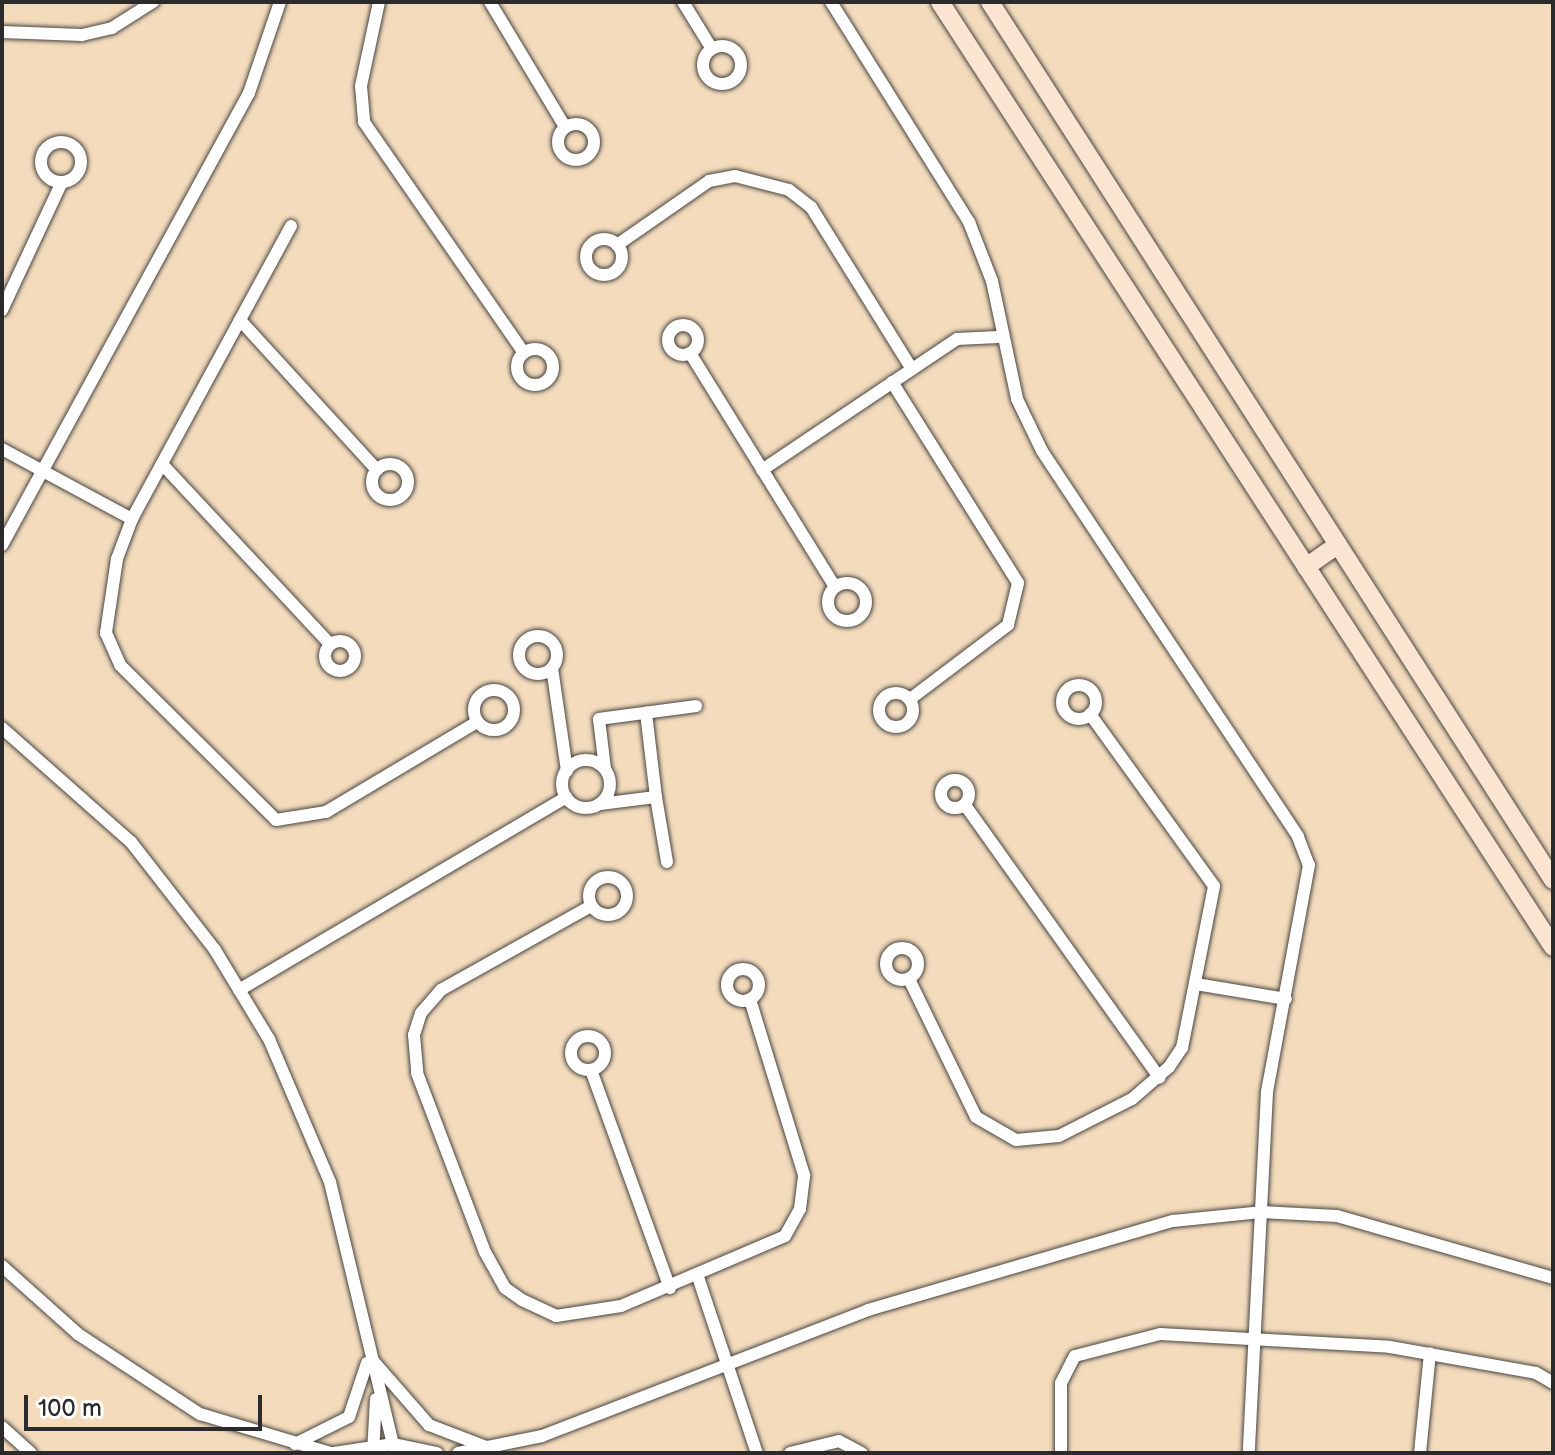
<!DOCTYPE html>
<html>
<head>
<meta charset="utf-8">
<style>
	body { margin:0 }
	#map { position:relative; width:1555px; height:1455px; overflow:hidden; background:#f3dbbc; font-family:"Balsamiq Sans",sans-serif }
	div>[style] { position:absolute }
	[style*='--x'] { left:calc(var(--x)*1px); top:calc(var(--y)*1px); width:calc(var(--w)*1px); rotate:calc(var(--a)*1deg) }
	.roads { filter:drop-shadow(0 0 2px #494541) drop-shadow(0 0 2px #494541) }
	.minor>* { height:12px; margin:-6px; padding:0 6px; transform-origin:6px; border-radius:6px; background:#fff }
	.minor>.ring { margin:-6px; padding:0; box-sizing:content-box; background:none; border:12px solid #fff; border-radius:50% }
	.secondary>* { height:18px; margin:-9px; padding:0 9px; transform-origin:9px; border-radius:9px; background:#fce5d0 }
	span { translate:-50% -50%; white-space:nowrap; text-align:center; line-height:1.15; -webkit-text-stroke:7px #fff; paint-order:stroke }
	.frame { position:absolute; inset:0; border:4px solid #2b2b2b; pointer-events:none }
	.scale { position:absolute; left:24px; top:1395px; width:238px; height:36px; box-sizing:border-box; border:4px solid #2b2b2b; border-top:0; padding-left:10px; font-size:24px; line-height:28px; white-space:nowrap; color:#2b2b2b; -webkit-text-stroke:6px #fff; paint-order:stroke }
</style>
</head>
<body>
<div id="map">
	<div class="roads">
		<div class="minor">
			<div style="--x:379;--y:2;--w:86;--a:102.1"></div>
			<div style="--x:361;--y:86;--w:36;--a:85"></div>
			<div style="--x:364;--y:122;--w:281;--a:55.3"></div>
			<div style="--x:490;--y:2;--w:146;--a:59"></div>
			<div style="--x:683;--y:2;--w:55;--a:58.3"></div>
			<div style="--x:831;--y:2;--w:260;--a:57.9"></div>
			<div style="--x:969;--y:222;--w:63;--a:68.7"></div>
			<div style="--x:992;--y:281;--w:121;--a:78"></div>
			<div style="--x:1017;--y:399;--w:58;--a:64.3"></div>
			<div style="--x:1042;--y:451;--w:463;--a:56.4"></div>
			<div style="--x:1298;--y:837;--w:30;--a:69"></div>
			<div style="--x:1309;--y:865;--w:231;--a:100.5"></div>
			<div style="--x:1267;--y:1092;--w:361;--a:92.9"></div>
			<div style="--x:2;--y:32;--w:80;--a:2.1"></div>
			<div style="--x:82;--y:35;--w:31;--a:-13"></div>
			<div style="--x:112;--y:28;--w:49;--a:-32.4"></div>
			<div class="ring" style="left:703px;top:46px;width:26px;height:26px"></div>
			<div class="ring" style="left:558px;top:124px;width:24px;height:24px"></div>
			<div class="ring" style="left:41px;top:142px;width:28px;height:28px"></div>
			<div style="--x:291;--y:226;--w:333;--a:118.5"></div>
			<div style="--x:132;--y:519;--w:43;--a:110.6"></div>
			<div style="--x:117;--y:559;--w:75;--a:98.5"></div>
			<div style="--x:106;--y:633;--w:35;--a:66"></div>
			<div style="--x:120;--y:665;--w:220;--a:44.8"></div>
			<div style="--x:276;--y:820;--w:51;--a:-9.1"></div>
			<div style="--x:326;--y:812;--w:176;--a:-30.8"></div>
			<div class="ring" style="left:586px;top:239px;width:24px;height:24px"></div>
			<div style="--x:617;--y:245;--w:112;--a:-34.8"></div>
			<div style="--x:709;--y:181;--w:26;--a:-11"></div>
			<div style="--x:735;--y:176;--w:56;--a:14.5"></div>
			<div style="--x:789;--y:190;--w:28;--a:38"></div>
			<div style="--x:811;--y:207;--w:191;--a:58.1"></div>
			<div style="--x:2;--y:310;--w:141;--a:-64.9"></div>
			<div style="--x:240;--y:320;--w:203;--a:47.6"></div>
			<div class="ring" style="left:668px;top:325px;width:18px;height:18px"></div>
			<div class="ring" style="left:517px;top:349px;width:24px;height:24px"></div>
			<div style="--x:690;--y:353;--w:275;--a:58.2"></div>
			<div style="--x:892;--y:382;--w:237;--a:57.9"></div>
			<div style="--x:1018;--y:583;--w:43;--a:103.4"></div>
			<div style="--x:1008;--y:625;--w:123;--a:142.9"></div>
			<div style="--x:2;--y:449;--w:148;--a:28.3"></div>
			<div class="ring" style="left:372px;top:464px;width:24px;height:24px"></div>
			<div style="--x:162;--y:464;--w:246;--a:47"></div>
			<div style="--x:762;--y:470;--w:235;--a:-33.9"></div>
			<div style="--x:957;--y:339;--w:41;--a:-2.8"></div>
			<div style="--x:2;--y:545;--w:515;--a:-61.35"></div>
			<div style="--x:249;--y:93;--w:96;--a:-71.2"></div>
			<div class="ring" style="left:828px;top:583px;width:26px;height:26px"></div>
			<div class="ring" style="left:519px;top:636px;width:26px;height:26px"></div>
			<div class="ring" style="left:325px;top:641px;width:18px;height:18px"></div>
			<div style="--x:552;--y:668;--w:104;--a:81.7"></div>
			<div class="ring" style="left:1062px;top:685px;width:22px;height:22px"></div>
			<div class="ring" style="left:474px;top:690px;width:28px;height:28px"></div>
			<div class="ring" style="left:879px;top:693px;width:22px;height:22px"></div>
			<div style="--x:2;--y:728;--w:172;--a:41.5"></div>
			<div style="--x:131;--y:842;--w:137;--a:52.1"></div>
			<div style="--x:215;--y:950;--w:104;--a:58.8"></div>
			<div style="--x:269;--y:1039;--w:155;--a:66.9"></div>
			<div style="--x:330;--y:1182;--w:279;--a:76.5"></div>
			<div class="ring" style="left:562px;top:760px;width:36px;height:36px"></div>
			<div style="--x:605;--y:769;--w:50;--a:-96.8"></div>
			<div style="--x:599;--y:719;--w:98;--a:-7.6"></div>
			<div class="ring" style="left:941px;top:780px;width:16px;height:16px"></div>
			<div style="--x:656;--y:797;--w:66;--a:80.4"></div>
			<div style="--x:600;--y:804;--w:56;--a:-7.1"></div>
			<div style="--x:656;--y:797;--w:85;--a:-96.8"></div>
			<div style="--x:965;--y:805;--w:335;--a:54.5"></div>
			<div class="ring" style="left:589px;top:877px;width:26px;height:26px"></div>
			<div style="--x:591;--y:906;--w:172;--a:150.8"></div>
			<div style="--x:441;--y:990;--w:30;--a:131"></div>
			<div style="--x:421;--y:1013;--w:23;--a:108"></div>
			<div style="--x:414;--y:1035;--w:38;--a:85"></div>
			<div style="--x:417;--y:1073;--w:191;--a:69.2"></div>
			<div style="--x:485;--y:1252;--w:41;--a:60.9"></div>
			<div style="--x:505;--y:1288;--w:21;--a:35"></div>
			<div style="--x:522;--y:1300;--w:38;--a:25"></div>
			<div style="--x:556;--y:1316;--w:66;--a:-8.7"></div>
			<div style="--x:621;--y:1306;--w:178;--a:-23.1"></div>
			<div style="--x:785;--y:1236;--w:31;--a:-61"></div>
			<div style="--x:800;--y:1209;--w:34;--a:-83"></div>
			<div style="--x:804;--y:1175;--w:184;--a:-107.1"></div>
			<div class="ring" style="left:886px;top:948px;width:20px;height:20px"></div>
			<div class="ring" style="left:727px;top:969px;width:20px;height:20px"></div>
			<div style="--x:909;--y:979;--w:153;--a:64.1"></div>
			<div style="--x:976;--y:1117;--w:46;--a:29.9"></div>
			<div style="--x:1016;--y:1140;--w:43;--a:-5.3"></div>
			<div style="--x:1059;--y:1136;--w:82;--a:-26.9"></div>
			<div style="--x:1132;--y:1099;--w:49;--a:-40.9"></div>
			<div style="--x:1169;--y:1067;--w:23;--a:-56"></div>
			<div style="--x:1182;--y:1048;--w:165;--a:-78.8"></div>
			<div style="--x:1214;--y:886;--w:212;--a:-125.8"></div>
			<div style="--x:1196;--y:984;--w:91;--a:9.5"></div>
			<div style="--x:239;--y:990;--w:380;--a:-30.5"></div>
			<div class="ring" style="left:571px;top:1036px;width:22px;height:22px"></div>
			<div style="--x:591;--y:1070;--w:232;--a:70.1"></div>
			<div style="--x:2;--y:1266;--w:102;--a:41.8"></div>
			<div style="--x:78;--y:1334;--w:146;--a:33.3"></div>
			<div style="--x:200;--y:1414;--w:137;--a:16.6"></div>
			<div style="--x:698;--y:1277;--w:186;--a:71.5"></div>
			<div style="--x:374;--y:1362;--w:84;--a:48.9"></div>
			<div style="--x:429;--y:1425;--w:61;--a:21.1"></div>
			<div style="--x:2;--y:1427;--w:39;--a:42"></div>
			<div style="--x:295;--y:1444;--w:60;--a:-26.6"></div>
			<div style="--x:349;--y:1417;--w:57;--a:-71.6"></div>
			<div style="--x:334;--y:1453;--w:60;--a:-8.7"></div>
			<div style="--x:393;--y:1444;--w:45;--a:11.6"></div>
			<div style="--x:373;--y:1453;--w:54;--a:-86.8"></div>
			<div style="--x:458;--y:1453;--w:86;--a:-11.4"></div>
			<div style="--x:542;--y:1436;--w:350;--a:-21.1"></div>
			<div style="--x:868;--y:1310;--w:318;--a:-16.3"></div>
			<div style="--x:1173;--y:1221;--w:88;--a:-5.8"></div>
			<div style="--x:1261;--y:1212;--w:76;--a:3"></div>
			<div style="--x:1337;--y:1216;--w:225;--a:16"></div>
			<div style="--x:790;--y:1453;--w:50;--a:-13.8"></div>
			<div style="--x:839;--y:1441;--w:26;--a:28"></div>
			<div style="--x:1061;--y:1453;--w:70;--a:-90"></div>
			<div style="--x:1061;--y:1383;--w:30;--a:-63"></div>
			<div style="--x:1075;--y:1356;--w:88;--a:-14.5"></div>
			<div style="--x:1160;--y:1334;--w:230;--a:3.2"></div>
			<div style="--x:1390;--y:1347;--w:148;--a:10.1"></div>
			<div style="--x:1536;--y:1373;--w:20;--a:30"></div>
			<div style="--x:1420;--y:1453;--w:100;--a:-84.3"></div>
		</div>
		<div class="secondary">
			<div style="--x:940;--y:2;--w:1126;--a:57.03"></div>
			<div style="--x:990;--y:2;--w:1043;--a:57.33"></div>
			<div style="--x:1306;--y:567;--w:39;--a:-35"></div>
		</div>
	</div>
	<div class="frame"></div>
	<div class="scale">100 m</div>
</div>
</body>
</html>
